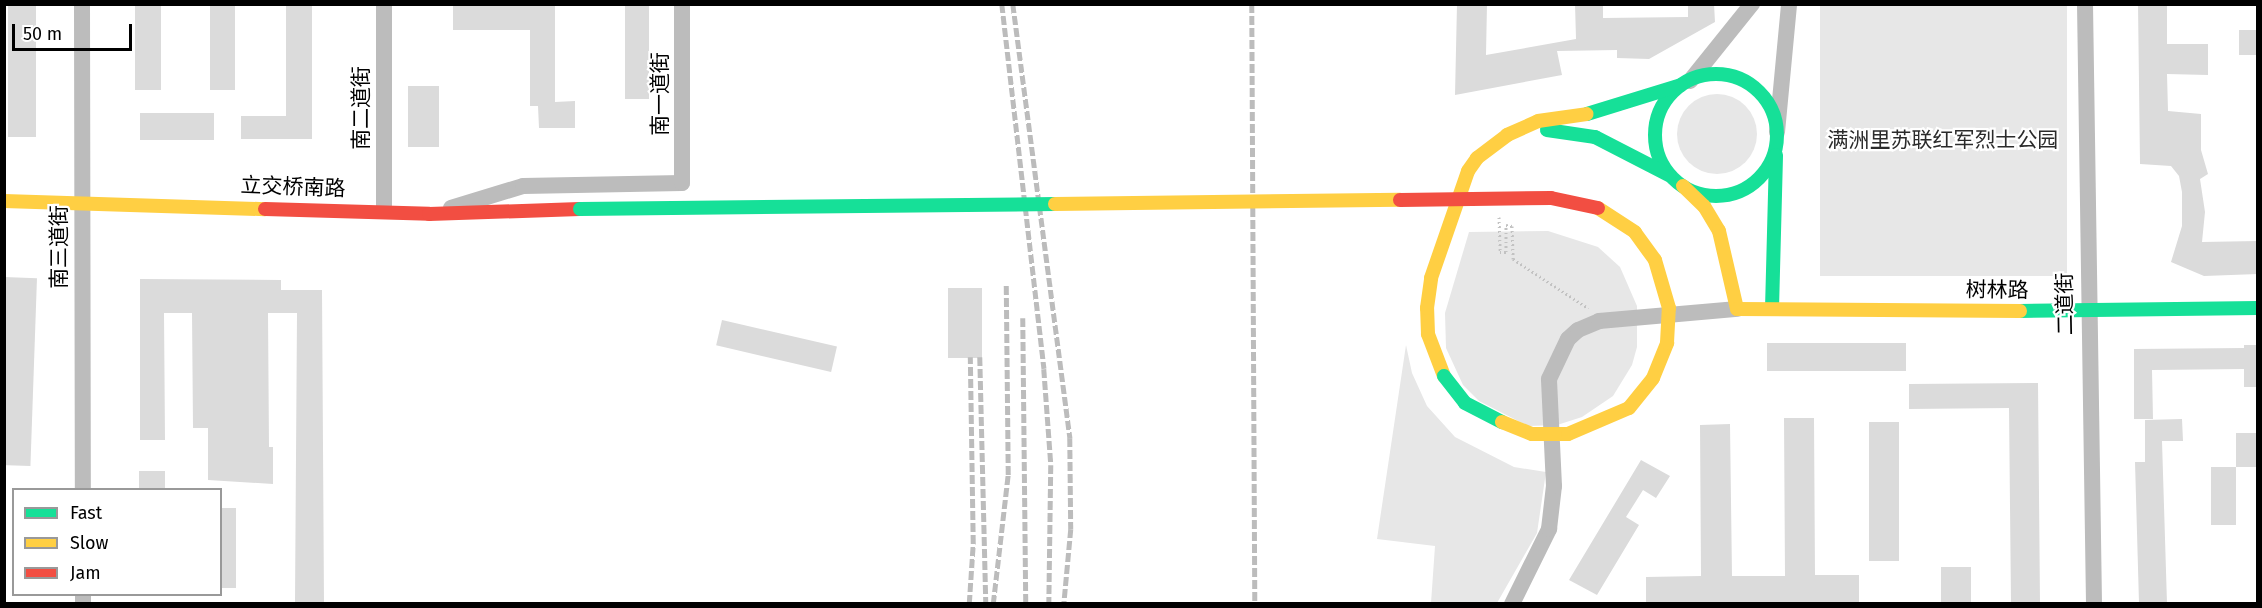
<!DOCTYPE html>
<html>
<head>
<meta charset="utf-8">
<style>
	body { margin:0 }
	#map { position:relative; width:2262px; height:608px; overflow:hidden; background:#fff; font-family:"Fira Sans","Noto Sans SC",sans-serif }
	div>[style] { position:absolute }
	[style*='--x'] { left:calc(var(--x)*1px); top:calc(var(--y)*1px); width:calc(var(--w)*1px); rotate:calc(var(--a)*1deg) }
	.green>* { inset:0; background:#e7e7e7; transform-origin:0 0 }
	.round { border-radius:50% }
	.building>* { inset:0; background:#dbdbdb; transform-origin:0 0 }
	.path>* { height:3px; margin-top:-1.5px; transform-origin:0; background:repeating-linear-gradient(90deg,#c2c2c2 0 1.5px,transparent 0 4.5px) }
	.street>* { height:16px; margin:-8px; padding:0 8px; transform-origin:8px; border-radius:8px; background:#bcbcbc }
	.fast>* { height:14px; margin:-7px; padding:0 7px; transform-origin:7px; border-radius:7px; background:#16e098 }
	.fast>.ring { margin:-7px; padding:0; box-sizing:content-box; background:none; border:14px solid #16e098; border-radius:50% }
	.slow>* { height:14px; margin:-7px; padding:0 7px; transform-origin:7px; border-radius:7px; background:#ffcf43 }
	.jam>* { height:14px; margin:-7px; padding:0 7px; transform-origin:7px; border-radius:7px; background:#f24e42 }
	.rail>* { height:4.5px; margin-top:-2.25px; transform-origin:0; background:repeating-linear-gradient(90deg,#bcbcbc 0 9px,transparent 0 12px) }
	.fast-bridge>* { height:14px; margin:-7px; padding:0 7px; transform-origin:7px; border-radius:7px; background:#16e098 }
	.slow-bridge>* { height:14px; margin:-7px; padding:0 7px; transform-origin:7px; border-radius:7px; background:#ffcf43 }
	.jam-bridge>* { height:14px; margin:-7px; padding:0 7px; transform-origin:7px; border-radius:7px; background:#f24e42 }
	span { translate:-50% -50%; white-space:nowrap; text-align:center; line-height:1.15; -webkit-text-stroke:4.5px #fff; paint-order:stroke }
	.street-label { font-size:21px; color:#000 }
	.park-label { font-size:21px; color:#2b2b2b }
	.frame { position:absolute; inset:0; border:6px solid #000; pointer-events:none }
	.legend { position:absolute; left:12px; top:488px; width:210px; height:108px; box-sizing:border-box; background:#fff; border:2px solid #999; margin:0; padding:8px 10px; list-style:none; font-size:18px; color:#000 }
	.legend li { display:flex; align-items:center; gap:12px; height:30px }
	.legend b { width:30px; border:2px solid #999 }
	.scale { position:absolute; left:12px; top:24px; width:120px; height:27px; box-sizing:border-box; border:3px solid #000; border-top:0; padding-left:8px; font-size:18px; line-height:21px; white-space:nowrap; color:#000; -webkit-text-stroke:4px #fff; paint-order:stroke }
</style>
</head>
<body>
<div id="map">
	<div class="green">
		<div style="left:1820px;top:5px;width:247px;height:271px"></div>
		<div class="round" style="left:1677px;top:94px;width:80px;height:80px"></div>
		<div style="clip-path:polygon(1548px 231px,1598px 247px,1620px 267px,1637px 306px,1637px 347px,1632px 365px,1613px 396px,1582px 417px,1557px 425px,1528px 426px,1479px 401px,1463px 385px,1446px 348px,1445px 313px,1469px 232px)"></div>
		<div style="clip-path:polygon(1406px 345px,1412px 373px,1427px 406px,1455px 437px,1514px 467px,1546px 472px,1537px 533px,1497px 603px,1431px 603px,1435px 546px,1377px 539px)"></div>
	</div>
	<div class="building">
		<div style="left:8px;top:4px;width:28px;height:133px"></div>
		<div style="left:135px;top:4px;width:26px;height:86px"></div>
		<div style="left:210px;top:4px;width:25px;height:86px"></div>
		<div style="clip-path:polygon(286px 4px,312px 4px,312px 139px,241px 139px,241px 116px,286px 116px)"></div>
		<div style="clip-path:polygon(453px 4px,555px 4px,555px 102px,575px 101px,575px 128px,539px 128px,538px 106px,530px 106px,530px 30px,453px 30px)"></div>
		<div style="left:625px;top:4px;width:24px;height:95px"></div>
		<div style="clip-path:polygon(1457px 4px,1487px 4px,1486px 55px,1576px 39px,1575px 4px,1603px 4px,1603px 18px,1688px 17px,1688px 4px,1714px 4px,1715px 22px,1649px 59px,1617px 58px,1617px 50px,1557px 51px,1562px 75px,1455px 95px)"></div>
		<div style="clip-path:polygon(2138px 4px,2167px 4px,2167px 44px,2208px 44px,2208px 75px,2167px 74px,2168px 111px,2201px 114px,2201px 150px,2208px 174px,2200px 179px,2205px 212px,2202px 242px,2258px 241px,2258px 274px,2204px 276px,2171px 262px,2182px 226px,2182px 192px,2179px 176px,2171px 166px,2140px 164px)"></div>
		<div style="left:2239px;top:30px;width:19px;height:25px"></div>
		<div style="left:408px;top:86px;width:31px;height:61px"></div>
		<div style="left:214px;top:113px;width:27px;height:74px;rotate:90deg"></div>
		<div style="left:4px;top:277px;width:33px;height:188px;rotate:2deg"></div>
		<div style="clip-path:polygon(140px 279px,281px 280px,281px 290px,322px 290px,324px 602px,295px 602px,297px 313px,268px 313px,269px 447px,273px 447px,273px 484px,208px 480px,208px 428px,193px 428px,192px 313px,164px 313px,165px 440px,140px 440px)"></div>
		<div style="left:948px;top:288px;width:34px;height:70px"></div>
		<div style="left:722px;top:320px;width:118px;height:26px;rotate:13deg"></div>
		<div style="left:1906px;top:343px;width:28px;height:139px;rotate:90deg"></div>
		<div style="clip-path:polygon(2244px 345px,2258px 345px,2258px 387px,2244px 387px,2244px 369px,2152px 370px,2153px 419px,2134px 419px,2134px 349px,2244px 348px)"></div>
		<div style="clip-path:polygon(2038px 383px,2040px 603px,2011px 603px,2009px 408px,1909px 409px,1909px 384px)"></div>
		<div style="clip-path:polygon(1784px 418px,1814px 418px,1815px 575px,1859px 575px,1859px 603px,1646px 603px,1646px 577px,1701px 576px,1700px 425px,1730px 424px,1732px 576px,1785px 576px)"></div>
		<div style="clip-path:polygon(2182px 419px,2183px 441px,2162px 441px,2167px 603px,2139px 603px,2135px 462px,2145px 462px,2145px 420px)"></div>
		<div style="left:1869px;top:422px;width:30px;height:139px"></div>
		<div style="left:2236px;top:433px;width:22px;height:34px"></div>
		<div style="clip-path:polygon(1641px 460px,1670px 476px,1656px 498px,1643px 490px,1626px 517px,1639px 525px,1597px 595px,1569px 580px)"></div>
		<div style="left:2211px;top:467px;width:25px;height:58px"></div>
		<div style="left:165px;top:471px;width:18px;height:26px;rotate:90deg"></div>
		<div style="left:220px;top:508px;width:16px;height:80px"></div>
		<div style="left:1941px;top:567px;width:30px;height:36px"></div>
	</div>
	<div class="path">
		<div style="--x:1499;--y:217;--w:35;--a:88"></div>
		<div style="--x:1500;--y:252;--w:6;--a:0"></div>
		<div style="--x:1506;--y:252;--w:27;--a:-90"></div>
		<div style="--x:1506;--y:225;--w:6;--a:9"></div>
		<div style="--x:1512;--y:226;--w:33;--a:88"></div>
		<div style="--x:1513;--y:259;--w:90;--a:33.2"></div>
	</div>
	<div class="street">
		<div style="--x:82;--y:4;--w:486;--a:89.9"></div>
		<div style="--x:384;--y:4;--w:207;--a:90"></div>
		<div style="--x:2085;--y:4;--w:600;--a:89.14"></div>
		<div style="--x:1690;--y:81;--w:99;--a:-51.2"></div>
		<div style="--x:1777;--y:132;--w:129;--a:-84.6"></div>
		<div style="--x:451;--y:208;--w:75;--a:-17"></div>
		<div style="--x:523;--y:186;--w:159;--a:-1.1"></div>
		<div style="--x:682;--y:183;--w:179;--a:-90"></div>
		<div style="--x:83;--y:594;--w:10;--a:90"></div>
		<div style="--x:1512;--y:604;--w:84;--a:-63.7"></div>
		<div style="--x:1549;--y:529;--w:43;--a:-83.4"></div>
		<div style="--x:1554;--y:486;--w:107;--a:-92.7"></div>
		<div style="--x:1549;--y:379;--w:44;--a:-64.6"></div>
		<div style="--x:1568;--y:339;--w:13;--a:-42"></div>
		<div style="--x:1578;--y:330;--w:23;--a:-23"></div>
		<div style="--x:1599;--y:321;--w:139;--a:-5"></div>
	</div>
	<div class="fast">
		<div class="ring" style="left:1655px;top:74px;width:108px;height:108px"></div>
		<div style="--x:1587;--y:114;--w:98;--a:-17.1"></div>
		<div style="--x:1547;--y:130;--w:49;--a:8.3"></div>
		<div style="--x:1595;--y:137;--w:83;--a:27.2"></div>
		<div style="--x:1772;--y:309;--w:154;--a:-88.5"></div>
		<div style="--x:2020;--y:311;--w:238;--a:-0.7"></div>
	</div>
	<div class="slow">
		<div style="--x:1683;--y:186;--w:29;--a:44"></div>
		<div style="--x:1704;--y:206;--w:29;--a:59"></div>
		<div style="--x:1719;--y:231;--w:80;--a:77"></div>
		<div style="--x:1737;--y:309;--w:283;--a:0.4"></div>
		<div style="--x:4;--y:201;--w:261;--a:1.8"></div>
		<div style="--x:1444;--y:376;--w:45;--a:-110.9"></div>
		<div style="--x:1428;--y:334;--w:26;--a:-92"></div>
		<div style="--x:1427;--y:308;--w:30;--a:-82"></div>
		<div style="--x:1431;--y:278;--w:113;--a:-70.9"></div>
		<div style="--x:1468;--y:171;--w:16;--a:-55"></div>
		<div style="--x:1477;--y:158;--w:38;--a:-37"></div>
		<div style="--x:1507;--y:135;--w:34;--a:-24"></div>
		<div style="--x:1538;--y:121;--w:49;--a:-8.1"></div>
	</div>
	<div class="jam">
		<div style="--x:265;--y:209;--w:164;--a:1.7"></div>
		<div style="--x:429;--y:214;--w:151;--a:-1.9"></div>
	</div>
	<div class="rail">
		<div style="--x:1002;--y:4;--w:367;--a:83.4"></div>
		<div style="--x:1044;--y:369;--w:96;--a:85.8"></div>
		<div style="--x:1051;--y:465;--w:139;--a:90.8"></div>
		<div style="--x:1013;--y:4;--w:438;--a:82.5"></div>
		<div style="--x:1070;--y:438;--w:91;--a:89.4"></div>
		<div style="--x:1071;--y:529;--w:75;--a:95.3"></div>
		<div style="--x:1252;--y:4;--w:600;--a:89.71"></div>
		<div style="--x:1023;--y:318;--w:286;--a:89.4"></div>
		<div style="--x:980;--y:357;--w:247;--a:88.6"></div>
		<div style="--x:969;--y:604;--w:60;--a:-86.2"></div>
		<div style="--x:973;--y:544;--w:187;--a:-90.9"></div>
		<div style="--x:993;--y:604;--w:130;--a:-83.4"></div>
		<div style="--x:1008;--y:475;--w:190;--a:-90.6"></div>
	</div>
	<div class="fast-bridge">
		<div style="--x:580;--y:209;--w:475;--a:-0.6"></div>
		<div style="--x:1444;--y:376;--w:34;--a:52"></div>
		<div style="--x:1465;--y:403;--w:42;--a:27.2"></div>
	</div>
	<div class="slow-bridge">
		<div style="--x:1055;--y:204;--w:345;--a:-0.7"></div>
		<div style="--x:1502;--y:422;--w:32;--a:22"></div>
		<div style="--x:1532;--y:434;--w:36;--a:0"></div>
		<div style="--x:1568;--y:434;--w:66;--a:-23.1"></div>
		<div style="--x:1629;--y:408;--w:38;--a:-51"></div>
		<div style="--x:1653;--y:378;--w:38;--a:-68"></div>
		<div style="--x:1667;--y:343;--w:35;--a:-87"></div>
		<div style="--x:1669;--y:308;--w:50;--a:-106.3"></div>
		<div style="--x:1655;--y:260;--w:34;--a:-126"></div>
		<div style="--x:1635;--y:232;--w:44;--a:-147"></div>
	</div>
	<div class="jam-bridge">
		<div style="--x:1400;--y:200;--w:151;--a:-0.8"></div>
		<div style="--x:1551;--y:198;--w:48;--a:12"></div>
	</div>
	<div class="street-label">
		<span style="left:660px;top:94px;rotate:-90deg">南一道街</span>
		<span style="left:361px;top:108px;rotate:-90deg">南二道街</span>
		<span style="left:293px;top:187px;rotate:2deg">立交桥南路</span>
		<span style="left:59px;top:247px;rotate:-90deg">南三道街</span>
		<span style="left:1997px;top:290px;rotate:1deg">树林路</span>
		<span style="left:2065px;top:304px;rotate:-91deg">二道街</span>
	</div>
	<div class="park-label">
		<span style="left:1943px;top:140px">满洲里苏联红军烈士公园</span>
	</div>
	<div class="frame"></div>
	<ul class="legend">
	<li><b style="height:8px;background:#16e098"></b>Fast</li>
	<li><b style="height:8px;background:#ffcf43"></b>Slow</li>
	<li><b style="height:8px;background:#f24e42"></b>Jam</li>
	</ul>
	<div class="scale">50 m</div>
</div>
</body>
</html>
